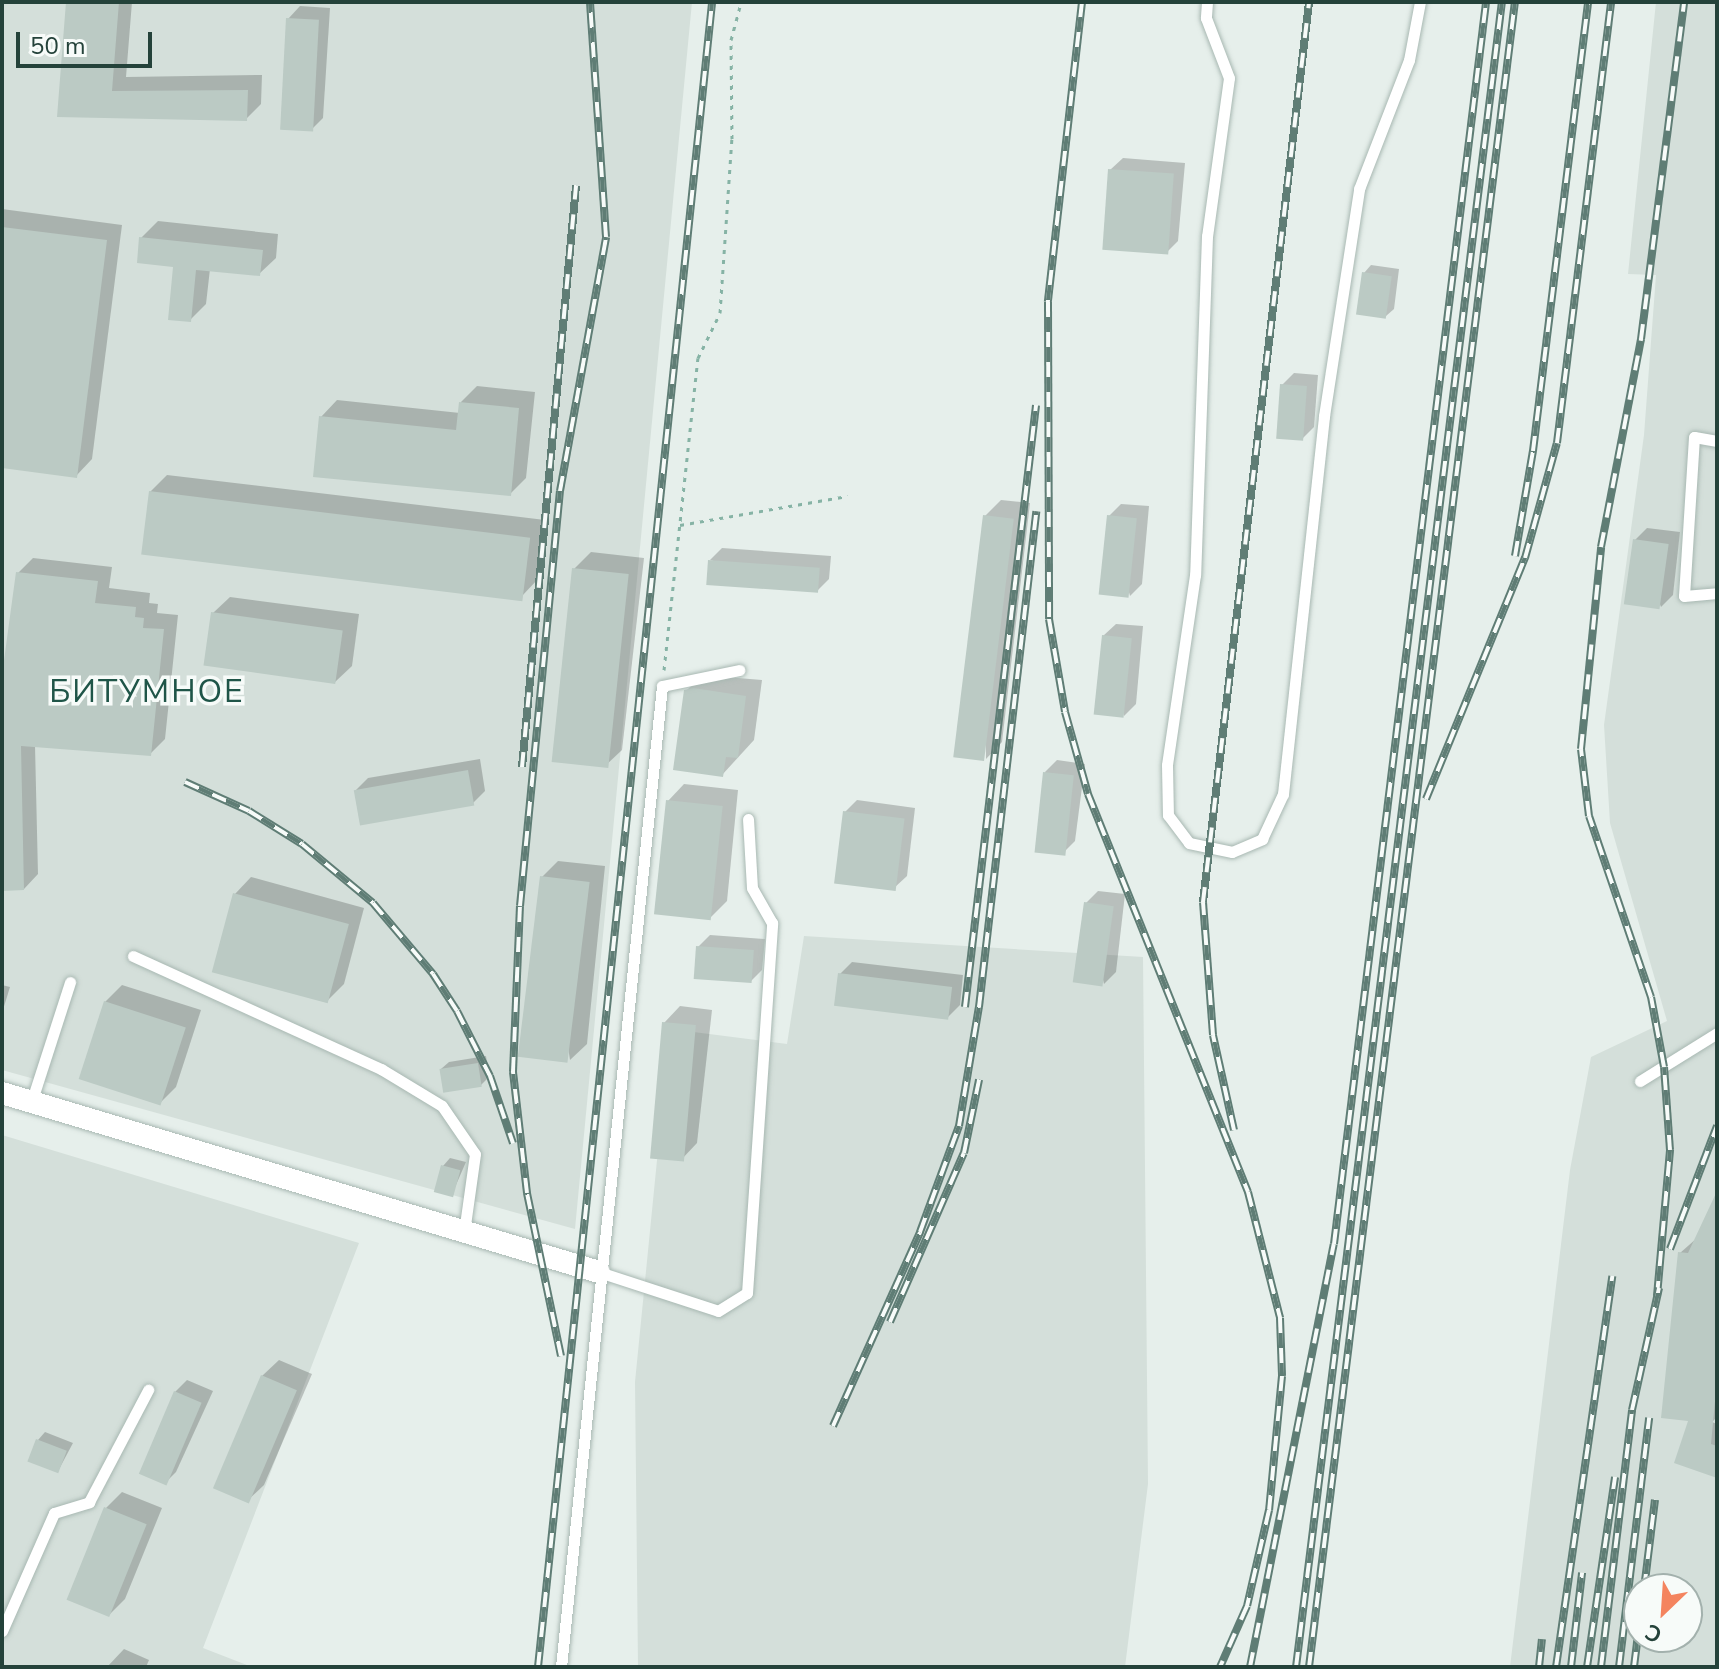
<!DOCTYPE html>
<html>
<head>
<meta charset="utf-8">
<style>
	body { margin:0 }
	#map { position:relative; width:1719px; height:1669px; overflow:hidden; background:#e6efeb; font-family:"Nunito Sans",sans-serif }
	div>[style] { position:absolute }
	[style*='--x'] { left:calc(var(--x)*1px); top:calc(var(--y)*1px); width:calc(var(--w)*1px); rotate:calc(var(--a)*1deg) }
	.built>* { inset:0; background:#d4dfda }
	.shadow>* { inset:0; background:#0003 }
	.building>* { inset:0; background:#bbcac4; transform-origin:0 0 }
	.path>* { height:3px; margin-top:-1.5px; transform-origin:0; background:repeating-linear-gradient(90deg,#86b3a5 0 4px,transparent 0 10px) }
	.roads { filter:drop-shadow(0 0 2px #a8b8b2) drop-shadow(0 0 2px #a8b8b2) }
	.service>* { height:11px; margin:-5.5px; padding:0 5.5px; transform-origin:5.5px; border-radius:5.5px; background:#fff }
	.minor>* { height:22px; margin:-11px; padding:0 11px; transform-origin:11px; border-radius:11px; background:#fff }
	.rail>* { height:8px; margin-top:-4px; transform-origin:0; background:repeating-linear-gradient(90deg,#f7fbf9 0 15px,#5f7d75 0 30px); box-sizing:border-box; border-block:2px solid #5f7d75 }
	span { translate:-50% -50%; white-space:nowrap; text-align:center; line-height:1.15; -webkit-text-stroke:7px #f7fbf9; paint-order:stroke }
	.quarter-label { font-size:32px; color:#1f5548; letter-spacing:2px }
	.frame { position:absolute; inset:0; border:4px solid #24423a; pointer-events:none }
	.north { position:absolute; left:1623px; top:1573px; width:80px; height:80px; box-sizing:border-box; background:#f7fbf9; border:2px solid #a3b1ad; border-radius:50%; rotate:205deg; font-size:22px; font-weight:700; line-height:32px; text-align:center; color:#24423a }
	.north::after { content:''; display:block; margin:auto; width:28px; height:36px; background:#f4845f; clip-path:polygon(50% 0,100% 100%,50% 72%,0 100%) }
	.scale { position:absolute; left:16px; top:32px; width:136px; height:36px; box-sizing:border-box; border:4px solid #24423a; border-top:0; padding-left:10px; font-size:24px; line-height:28px; white-space:nowrap; color:#24423a; -webkit-text-stroke:6px #f7fbf9; paint-order:stroke }
</style>
</head>
<body>
<div id="map">
	<div class="built">
		<div style="clip-path:polygon(2px 2px,692px 2px,575px 1229px,2px 1070px)"></div>
		<div style="clip-path:polygon(evenodd,1656px 2px,1717px 2px,1717px 1667px,1510px 1667px,1570px 1170px,1591px 1057px,1667px 1021px,1610px 823px,1604px 725px,1644px 435px,1656px 275px,1628px 274px,1656px 2px,1639px 1589px,1687px 1589px,1687px 1637px,1639px 1637px,1639px 1589px)"></div>
		<div style="clip-path:polygon(804px 936px,1143px 957px,1148px 1484px,1125px 1667px,638px 1667px,635px 1382px,670px 1029px,787px 1044px)"></div>
		<div style="clip-path:polygon(2px 1135px,359px 1243px,203px 1648px,252px 1667px,2px 1667px)"></div>
	</div>
	<div class="shadow">
		<div style="clip-path:polygon(68px 2px,132px 2px,126px 77px,262px 75px,261px 104px,246px 119px,59px 115px)"></div>
		<div style="clip-path:polygon(300px 6px,330px 8px,323px 118px,311px 130px,288px 19px)"></div>
		<div style="clip-path:polygon(1123px 158px,1185px 163px,1178px 241px,1166px 253px,1110px 170px)"></div>
		<div style="clip-path:polygon(2px 209px,122px 225px,92px 459px,76px 476px,2px 466px)"></div>
		<div style="clip-path:polygon(158px 221px,278px 234px,276px 258px,259px 274px,210px 269px,206px 304px,190px 320px,176px 265px,141px 238px)"></div>
		<div style="clip-path:polygon(1371px 265px,1399px 269px,1394px 309px,1386px 316px,1364px 273px)"></div>
		<div style="clip-path:polygon(1294px 373px,1318px 375px,1314px 427px,1302px 439px,1282px 385px)"></div>
		<div style="clip-path:polygon(477px 386px,535px 392px,526px 478px,510px 494px,321px 417px,337px 400px,460px 413px,461px 402px)"></div>
		<div style="clip-path:polygon(167px 475px,545px 520px,538px 579px,522px 596px,150px 492px)"></div>
		<div style="clip-path:polygon(1001px 500px,1030px 503px,1002px 742px,986px 759px,985px 516px)"></div>
		<div style="clip-path:polygon(1121px 504px,1149px 506px,1142px 584px,1130px 596px,1109px 516px)"></div>
		<div style="clip-path:polygon(1647px 528px,1680px 532px,1673px 595px,1661px 607px,1635px 540px)"></div>
		<div style="clip-path:polygon(722px 548px,831px 556px,829px 579px,817px 591px,710px 560px)"></div>
		<div style="clip-path:polygon(591px 552px,644px 558px,622px 750px,605px 766px,574px 569px)"></div>
		<div style="clip-path:polygon(33px 558px,112px 567px,109px 588px,150px 593px,149px 603px,158px 604px,157px 613px,178px 615px,165px 739px,150px 754px,35px 745px,38px 874px,24px 889px,2px 889px,2px 689px,18px 573px)"></div>
		<div style="clip-path:polygon(230px 597px,359px 614px,352px 666px,335px 682px,213px 613px)"></div>
		<div style="clip-path:polygon(1116px 624px,1143px 626px,1136px 704px,1124px 716px,1103px 636px)"></div>
		<div style="clip-path:polygon(702px 675px,762px 680px,754px 740px,722px 775px,686px 691px)"></div>
		<div style="clip-path:polygon(480px 759px,485px 791px,473px 803px,356px 790px,368px 778px)"></div>
		<div style="clip-path:polygon(1057px 760px,1085px 764px,1075px 841px,1063px 853px,1045px 772px)"></div>
		<div style="clip-path:polygon(684px 784px,738px 790px,727px 901px,710px 918px,668px 801px)"></div>
		<div style="clip-path:polygon(857px 800px,915px 808px,907px 876px,894px 888px,845px 812px)"></div>
		<div style="clip-path:polygon(558px 861px,605px 866px,587px 1044px,570px 1060px,542px 877px)"></div>
		<div style="clip-path:polygon(251px 877px,364px 908px,344px 984px,327px 1001px,235px 894px)"></div>
		<div style="clip-path:polygon(1098px 891px,1125px 894px,1116px 972px,1104px 984px,1086px 903px)"></div>
		<div style="clip-path:polygon(710px 935px,765px 939px,762px 970px,750px 982px,698px 947px)"></div>
		<div style="clip-path:polygon(852px 962px,963px 975px,960px 1005px,948px 1017px,840px 974px)"></div>
		<div style="clip-path:polygon(2px 985px,10px 987px,2px 1013px)"></div>
		<div style="clip-path:polygon(122px 985px,201px 1010px,176px 1087px,160px 1103px,105px 1002px)"></div>
		<div style="clip-path:polygon(680px 1006px,712px 1010px,697px 1143px,681px 1160px,664px 1023px)"></div>
		<div style="clip-path:polygon(486px 1056px,489px 1077px,481px 1085px,441px 1069px,449px 1062px)"></div>
		<div style="clip-path:polygon(450px 1158px,466px 1162px,452px 1194px,443px 1166px)"></div>
		<div style="clip-path:polygon(1717px 1200px,1717px 1417px,1712px 1422px,1717px 1424px,1717px 1475px,1699px 1421px,1680px 1253px,1697px 1238px)"></div>
		<div style="clip-path:polygon(279px 1360px,312px 1374px,264px 1485px,247px 1501px,262px 1376px)"></div>
		<div style="clip-path:polygon(187px 1380px,213px 1391px,176px 1472px,164px 1484px,175px 1392px)"></div>
		<div style="clip-path:polygon(45px 1432px,73px 1443px,58px 1471px,38px 1440px)"></div>
		<div style="clip-path:polygon(122px 1492px,162px 1508px,125px 1599px,109px 1615px,106px 1508px)"></div>
		<div style="clip-path:polygon(124px 1649px,149px 1660px,146px 1667px,107px 1667px)"></div>
	</div>
	<div class="building">
		<div style="clip-path:polygon(66px 2px,119px 2px,112px 91px,248px 90px,247px 121px,57px 117px)"></div>
		<div style="left:286px;top:18px;width:33px;height:112px;rotate:3deg"></div>
		<div style="left:1108px;top:169px;width:66px;height:81px;rotate:4deg"></div>
		<div style="clip-path:polygon(2px 227px,107px 240px,77px 478px,2px 468px)"></div>
		<div style="clip-path:polygon(139px 237px,263px 250px,260px 276px,196px 270px,191px 322px,168px 320px,173px 267px,137px 263px)"></div>
		<div style="left:1362px;top:272px;width:30px;height:43px;rotate:8deg"></div>
		<div style="left:1280px;top:384px;width:27px;height:55px;rotate:4deg"></div>
		<div style="clip-path:polygon(459px 402px,519px 408px,511px 496px,313px 477px,319px 416px,456px 430px)"></div>
		<div style="left:149px;top:491px;width:384px;height:64px;rotate:7deg"></div>
		<div style="left:983px;top:515px;width:31px;height:244px;rotate:7deg"></div>
		<div style="left:1107px;top:515px;width:30px;height:80px;rotate:6deg"></div>
		<div style="left:1633px;top:539px;width:36px;height:66px;rotate:8deg"></div>
		<div style="left:708px;top:560px;width:112px;height:25px;rotate:4deg"></div>
		<div style="left:572px;top:568px;width:57px;height:195px;rotate:6deg"></div>
		<div style="clip-path:polygon(16px 572px,98px 581px,95px 603px,136px 607px,135px 617px,144px 618px,143px 628px,164px 629px,151px 756px,21px 746px,24px 890px,2px 891px,2px 675px)"></div>
		<div style="left:211px;top:612px;width:133px;height:54px;rotate:8deg"></div>
		<div style="left:1102px;top:635px;width:30px;height:80px;rotate:6deg"></div>
		<div style="clip-path:polygon(693px 688px,746px 696px,738px 758px,726px 757px,723px 777px,673px 770px,684px 690px)"></div>
		<div style="left:468px;top:770px;width:36px;height:116px;rotate:80deg"></div>
		<div style="left:1043px;top:772px;width:31px;height:81px;rotate:6deg"></div>
		<div style="left:666px;top:800px;width:57px;height:115px;rotate:6deg"></div>
		<div style="left:843px;top:811px;width:62px;height:73px;rotate:7deg"></div>
		<div style="left:540px;top:876px;width:50px;height:182px;rotate:7deg"></div>
		<div style="left:233px;top:893px;width:120px;height:82px;rotate:15deg"></div>
		<div style="left:1084px;top:902px;width:30px;height:81px;rotate:8deg"></div>
		<div style="left:696px;top:946px;width:58px;height:33px;rotate:4deg"></div>
		<div style="left:838px;top:973px;width:115px;height:33px;rotate:7deg"></div>
		<div style="left:104px;top:1001px;width:86px;height:82px;rotate:18deg"></div>
		<div style="left:662px;top:1022px;width:34px;height:137px;rotate:5deg"></div>
		<div style="left:478px;top:1063px;width:24px;height:39px;rotate:81deg"></div>
		<div style="left:441px;top:1165px;width:20px;height:28px;rotate:15deg"></div>
		<div style="clip-path:polygon(1717px 1191px,1717px 1380px,1711px 1444px,1717px 1446px,1717px 1478px,1674px 1463px,1688px 1421px,1661px 1418px,1678px 1252px,1688px 1253px)"></div>
		<div style="left:261px;top:1375px;width:39px;height:123px;rotate:23deg"></div>
		<div style="left:174px;top:1391px;width:30px;height:90px;rotate:23deg"></div>
		<div style="left:36px;top:1439px;width:33px;height:24px;rotate:21deg"></div>
		<div style="left:104px;top:1507px;width:46px;height:100px;rotate:22deg"></div>
	</div>
	<div class="path">
		<div style="--x:680;--y:525;--w:170;--a:-9.8"></div>
		<div style="--x:664;--y:670;--w:314;--a:-83.8"></div>
		<div style="--x:698;--y:358;--w:50;--a:-63.9"></div>
		<div style="--x:720;--y:313;--w:174;--a:-86.1"></div>
		<div style="--x:732;--y:139;--w:99;--a:-90.6"></div>
		<div style="--x:731;--y:40;--w:39;--a:-75"></div>
	</div>
	<div class="roads">
		<div class="service">
			<div style="--x:1207;--y:2;--w:16;--a:94"></div>
			<div style="--x:1206;--y:18;--w:64;--a:69"></div>
			<div style="--x:1229;--y:78;--w:160;--a:97.9"></div>
			<div style="--x:1207;--y:236;--w:339;--a:92"></div>
			<div style="--x:1195;--y:575;--w:192;--a:98.4"></div>
			<div style="--x:1167;--y:765;--w:50;--a:88.9"></div>
			<div style="--x:1168;--y:815;--w:35;--a:53"></div>
			<div style="--x:1189;--y:843;--w:44;--a:11.8"></div>
			<div style="--x:1232;--y:852;--w:33;--a:-23"></div>
			<div style="--x:1262;--y:839;--w:50;--a:-65"></div>
			<div style="--x:1283;--y:794;--w:380;--a:-83.8"></div>
			<div style="--x:1324;--y:416;--w:230;--a:-81.2"></div>
			<div style="--x:1359;--y:189;--w:138;--a:-68.8"></div>
			<div style="--x:1409;--y:60;--w:59;--a:-79.3"></div>
			<div style="--x:1717;--y:441;--w:23;--a:-170"></div>
			<div style="--x:1694;--y:437;--w:159;--a:93.6"></div>
			<div style="--x:1684;--y:596;--w:33;--a:-5"></div>
			<div style="--x:133;--y:956;--w:273;--a:24.5"></div>
			<div style="--x:381;--y:1069;--w:71;--a:31.2"></div>
			<div style="--x:442;--y:1106;--w:58;--a:55.5"></div>
			<div style="--x:475;--y:1154;--w:79;--a:98"></div>
			<div style="--x:1640;--y:1081;--w:91;--a:-31.9"></div>
			<div style="--x:31;--y:1103;--w:127;--a:-72.1"></div>
			<div style="--x:599;--y:1272;--w:125;--a:18.1"></div>
			<div style="--x:718;--y:1311;--w:34;--a:-32"></div>
			<div style="--x:747;--y:1293;--w:371;--a:-86.1"></div>
			<div style="--x:772;--y:923;--w:40;--a:-119.7"></div>
			<div style="--x:752;--y:888;--w:69;--a:-93.3"></div>
			<div style="--x:2;--y:1631;--w:129;--a:-66.2"></div>
			<div style="--x:54;--y:1513;--w:37;--a:-17"></div>
			<div style="--x:89;--y:1502;--w:127;--a:-62.2"></div>
			<div style="--x:561;--y:1667;--w:986;--a:-84.12"></div>
			<div style="--x:662;--y:686;--w:79;--a:-11.7"></div>
		</div>
		<div class="minor">
			<div style="--x:2;--y:1093;--w:623;--a:16.69"></div>
		</div>
	</div>
	<div class="rail">
		<div style="--x:1082;--y:2;--w:302;--a:96.5"></div>
		<div style="--x:1048;--y:302;--w:317;--a:89.8"></div>
		<div style="--x:1049;--y:619;--w:94;--a:80.2"></div>
		<div style="--x:1065;--y:712;--w:85;--a:74.3"></div>
		<div style="--x:1088;--y:794;--w:429;--a:68.1"></div>
		<div style="--x:1248;--y:1192;--w:130;--a:75.7"></div>
		<div style="--x:1280;--y:1318;--w:58;--a:88"></div>
		<div style="--x:1282;--y:1376;--w:135;--a:95.5"></div>
		<div style="--x:1269;--y:1510;--w:98;--a:102.9"></div>
		<div style="--x:1247;--y:1606;--w:67;--a:113.9"></div>
		<div style="--x:1515;--y:556;--w:107;--a:-80.3"></div>
		<div style="--x:1533;--y:451;--w:452;--a:-83"></div>
		<div style="--x:522;--y:767;--w:584;--a:-84.69"></div>
		<div style="--x:185;--y:782;--w:70;--a:24.4"></div>
		<div style="--x:249;--y:811;--w:62;--a:31.9"></div>
		<div style="--x:302;--y:844;--w:92;--a:39.7"></div>
		<div style="--x:373;--y:903;--w:93;--a:49.8"></div>
		<div style="--x:433;--y:974;--w:44;--a:57"></div>
		<div style="--x:457;--y:1011;--w:73;--a:63.1"></div>
		<div style="--x:490;--y:1076;--w:71;--a:71.1"></div>
		<div style="--x:1426;--y:799;--w:261;--a:-67.7"></div>
		<div style="--x:1525;--y:558;--w:119;--a:-74.5"></div>
		<div style="--x:1557;--y:443;--w:444;--a:-83"></div>
		<div style="--x:965;--y:1007;--w:606;--a:-83.27"></div>
		<div style="--x:1234;--y:1130;--w:97;--a:-102.5"></div>
		<div style="--x:1213;--y:1035;--w:133;--a:-94.3"></div>
		<div style="--x:1203;--y:902;--w:906;--a:-83.28"></div>
		<div style="--x:1670;--y:1249;--w:132;--a:-69.1"></div>
		<div style="--x:1657;--y:1296;--w:147;--a:-84.9"></div>
		<div style="--x:1670;--y:1150;--w:83;--a:-94.1"></div>
		<div style="--x:1664;--y:1067;--w:71;--a:-100.5"></div>
		<div style="--x:1651;--y:997;--w:191;--a:-108.9"></div>
		<div style="--x:1589;--y:816;--w:67;--a:-96.8"></div>
		<div style="--x:1581;--y:749;--w:203;--a:-84.3"></div>
		<div style="--x:1601;--y:547;--w:212;--a:-79.1"></div>
		<div style="--x:1641;--y:339;--w:340;--a:-82.7"></div>
		<div style="--x:890;--y:1322;--w:184;--a:-66.4"></div>
		<div style="--x:964;--y:1153;--w:75;--a:-78.4"></div>
		<div style="--x:561;--y:1356;--w:167;--a:-101.8"></div>
		<div style="--x:527;--y:1193;--w:122;--a:-96.6"></div>
		<div style="--x:513;--y:1072;--w:166;--a:-87.6"></div>
		<div style="--x:520;--y:906;--w:417;--a:-84.5"></div>
		<div style="--x:560;--y:491;--w:258;--a:-79.7"></div>
		<div style="--x:606;--y:237;--w:236;--a:-93.9"></div>
		<div style="--x:833;--y:1426;--w:213;--a:-65.8"></div>
		<div style="--x:920;--y:1232;--w:113;--a:-69.8"></div>
		<div style="--x:959;--y:1126;--w:121;--a:-80.5"></div>
		<div style="--x:979;--y:1007;--w:499;--a:-83.4"></div>
		<div style="--x:1644;--y:1589;--w:90;--a:-83"></div>
		<div style="--x:538;--y:1667;--w:1674;--a:-84.03"></div>
		<div style="--x:1250;--y:1667;--w:431;--a:-78.8"></div>
		<div style="--x:1334;--y:1244;--w:1251;--a:-83.02"></div>
		<div style="--x:1296;--y:1667;--w:1678;--a:-82.95"></div>
		<div style="--x:1309;--y:1667;--w:1678;--a:-82.95"></div>
		<div style="--x:1539;--y:1667;--w:28;--a:-84"></div>
		<div style="--x:1556;--y:1667;--w:395;--a:-81.8"></div>
		<div style="--x:1571;--y:1667;--w:95;--a:-83.3"></div>
		<div style="--x:1587;--y:1667;--w:192;--a:-81.6"></div>
		<div style="--x:1601;--y:1667;--w:259;--a:-83.1"></div>
		<div style="--x:1632;--y:1410;--w:125;--a:-77.5"></div>
		<div style="--x:1619;--y:1667;--w:251;--a:-83.1"></div>
		<div style="--x:1634;--y:1667;--w:39;--a:-83"></div>
	</div>
	<div class="quarter-label">
		<span style="left:147px;top:692px">БИТУМНОЕ</span>
	</div>
	<div class="frame"></div>
	<div class="north">С</div>
	<div class="scale">50 m</div>
</div>
</body>
</html>
